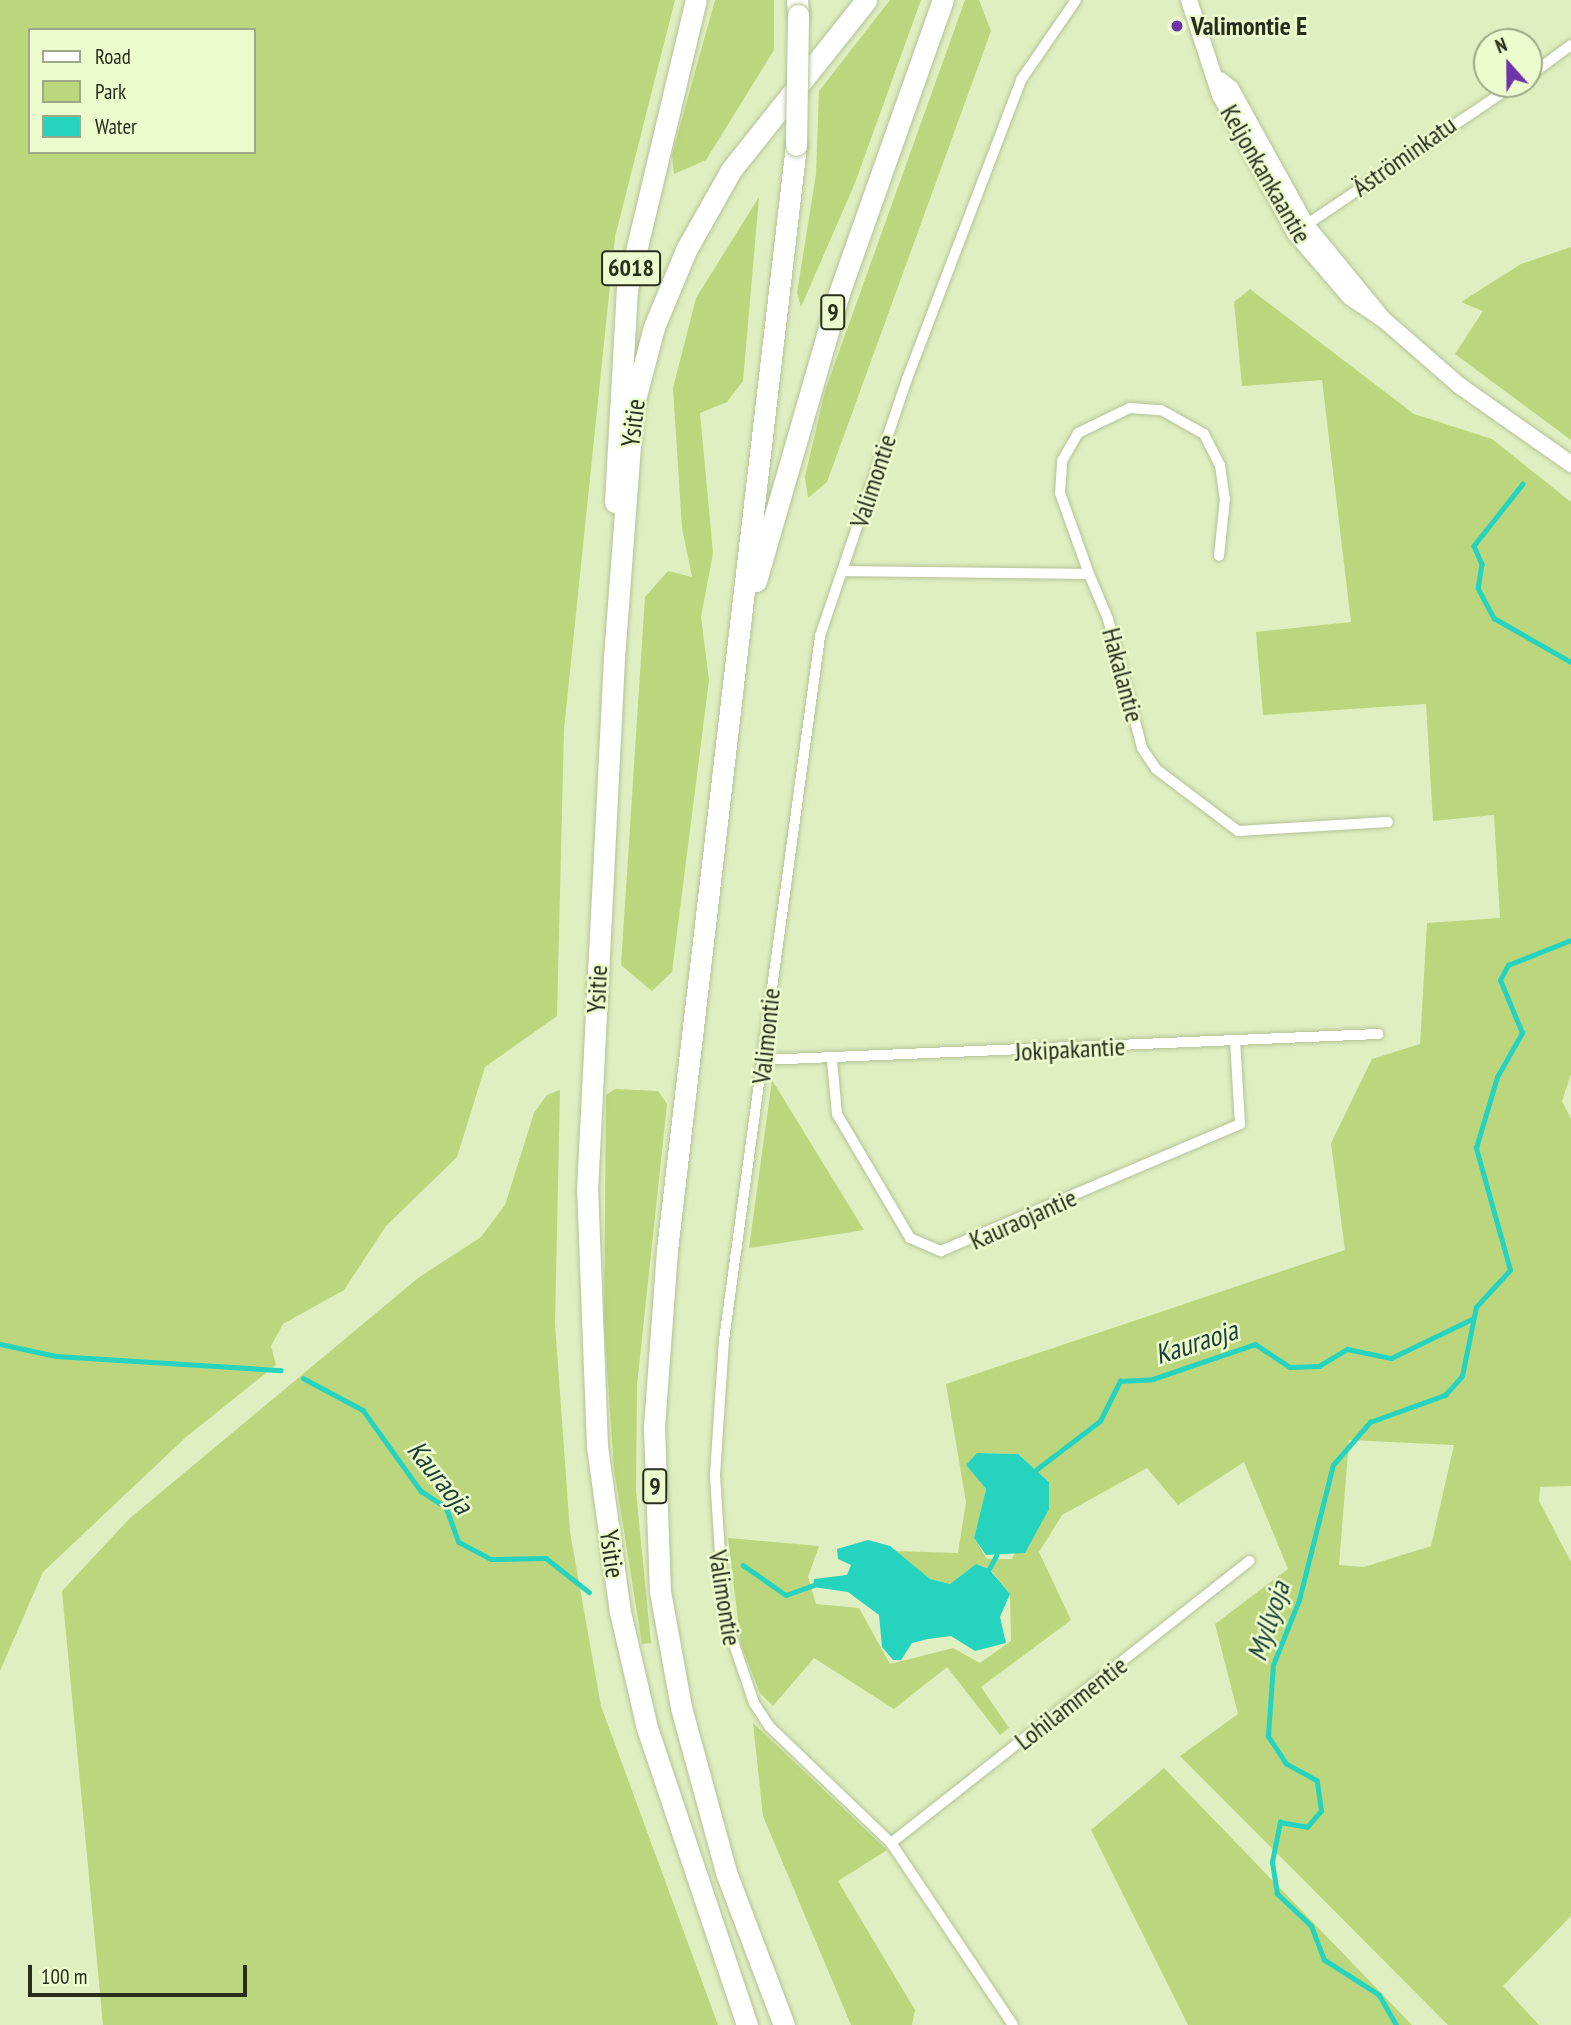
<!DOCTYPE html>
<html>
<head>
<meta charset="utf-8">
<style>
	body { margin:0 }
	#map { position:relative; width:1571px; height:2025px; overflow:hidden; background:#e0efc1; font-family:"PT Sans Narrow",sans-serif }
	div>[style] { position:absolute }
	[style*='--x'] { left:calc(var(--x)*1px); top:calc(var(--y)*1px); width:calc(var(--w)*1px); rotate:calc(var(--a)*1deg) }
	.green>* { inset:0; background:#bbd67c }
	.water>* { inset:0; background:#26d3bf }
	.stream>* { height:4.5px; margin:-2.25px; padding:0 2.25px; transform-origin:2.25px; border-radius:2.25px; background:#26d3bf }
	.roads { filter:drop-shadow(0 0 2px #b4c396) drop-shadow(0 0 2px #b4c396) }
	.street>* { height:10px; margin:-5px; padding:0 5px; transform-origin:5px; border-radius:5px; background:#fff }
	.secondary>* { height:16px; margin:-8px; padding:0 8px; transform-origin:8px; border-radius:8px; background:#fff }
	.highway>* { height:21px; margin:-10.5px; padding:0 10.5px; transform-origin:10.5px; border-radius:10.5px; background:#fff }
	.bridges { filter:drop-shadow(0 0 2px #b4c396) drop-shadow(0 0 2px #b4c396) }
	.highway-bridge>* { height:21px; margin:-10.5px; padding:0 10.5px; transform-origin:10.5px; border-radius:10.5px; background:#fff }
	.dots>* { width:19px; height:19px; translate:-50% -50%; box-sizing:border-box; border:4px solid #edfcce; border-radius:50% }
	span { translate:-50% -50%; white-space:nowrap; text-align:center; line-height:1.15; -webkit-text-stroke:5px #edfcce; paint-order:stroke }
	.shield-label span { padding:2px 5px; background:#edfcce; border:2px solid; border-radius:5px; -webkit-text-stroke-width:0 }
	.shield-label { font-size:24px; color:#282e1c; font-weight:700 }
	.poi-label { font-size:26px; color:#282e1c; font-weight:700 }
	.left { translate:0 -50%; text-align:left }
	.street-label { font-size:26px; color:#282e1c }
	.water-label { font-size:28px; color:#1b3c37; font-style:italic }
	.legend { position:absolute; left:28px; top:28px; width:228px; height:126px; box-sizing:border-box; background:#edfcce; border:2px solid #9eaa87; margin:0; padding:9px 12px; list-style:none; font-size:21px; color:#282e1c }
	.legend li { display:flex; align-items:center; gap:14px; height:35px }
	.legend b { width:35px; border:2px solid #9eaa87 }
	.north { position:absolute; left:1473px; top:28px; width:70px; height:70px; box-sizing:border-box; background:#edfcce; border:2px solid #9eaa87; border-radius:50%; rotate:339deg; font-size:19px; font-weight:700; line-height:28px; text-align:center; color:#282e1c }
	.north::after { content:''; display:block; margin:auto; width:24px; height:32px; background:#6d33a9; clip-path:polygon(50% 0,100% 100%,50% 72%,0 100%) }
	.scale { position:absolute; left:28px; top:1965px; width:219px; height:32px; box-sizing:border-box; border:4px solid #282e1c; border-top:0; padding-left:9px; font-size:21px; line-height:24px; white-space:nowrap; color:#282e1c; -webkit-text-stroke:5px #edfcce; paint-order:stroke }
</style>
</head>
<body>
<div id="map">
	<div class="green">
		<div style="clip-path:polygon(evenodd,0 0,675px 0,615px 237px,564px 729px,557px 1016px,485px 1067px,457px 1157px,386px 1226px,344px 1290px,283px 1324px,271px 1346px,276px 1365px,185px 1438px,43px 1572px,0 1671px,0 0,30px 30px,254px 30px,254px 152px,30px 152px,30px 30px)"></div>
		<div style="clip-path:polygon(715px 0,774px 0,774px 50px,706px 160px,674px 174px,672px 155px)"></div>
		<div style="clip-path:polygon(890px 0,921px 0,855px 183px,801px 307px,797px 293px,816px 174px,819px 91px)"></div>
		<div style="clip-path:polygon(965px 0,979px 0,991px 31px,827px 482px,808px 498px,805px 477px,825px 391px)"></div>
		<div style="clip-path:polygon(759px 197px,743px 381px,727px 402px,700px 413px,713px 553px,701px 617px,709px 680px,672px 972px,652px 991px,621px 965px,645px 597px,668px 571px,692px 577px,682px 528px,673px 388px,696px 298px)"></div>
		<div style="clip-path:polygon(1571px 247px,1571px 440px,1455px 354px,1483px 311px,1461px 302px,1521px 264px)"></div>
		<div style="clip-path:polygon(evenodd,1250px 289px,1414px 414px,1492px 439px,1571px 502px,1571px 1074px,1562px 1101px,1571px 1119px,1571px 1486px,1540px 1487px,1539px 1501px,1571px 1562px,1571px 1916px,1503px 1986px,1539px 2025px,1448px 2025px,1180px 1756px,1238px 1714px,1215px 1624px,1288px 1569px,1244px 1462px,1178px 1505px,1147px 1468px,1062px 1515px,1039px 1552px,1071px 1620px,981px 1687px,1009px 1728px,1000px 1735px,947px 1667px,894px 1709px,814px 1658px,773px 1706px,760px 1693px,741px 1645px,728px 1538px,819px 1546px,808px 1577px,816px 1604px,859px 1608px,890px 1664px,953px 1648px,980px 1663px,1011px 1641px,1010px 1594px,990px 1569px,976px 1564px,950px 1584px,930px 1579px,895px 1551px,958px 1553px,966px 1502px,946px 1384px,1345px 1250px,1331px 1143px,1372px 1059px,1420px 1044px,1427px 923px,1500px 918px,1494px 815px,1433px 821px,1426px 704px,1263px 715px,1256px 632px,1351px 622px,1322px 380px,1242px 386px,1234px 302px,1250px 289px,1349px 1440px,1454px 1445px,1431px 1546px,1364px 1567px,1339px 1565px,1349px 1440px,1250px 289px,978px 1453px,1018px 1454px,1049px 1482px,1012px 1559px,987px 1559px,974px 1538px,986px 1489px,966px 1465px,978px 1453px)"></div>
		<div style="clip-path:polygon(772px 1080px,864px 1230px,749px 1248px)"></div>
		<div style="clip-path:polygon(615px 1089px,658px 1091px,667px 1104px,637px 1385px,636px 1491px,651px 1643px,642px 1644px,614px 1469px,604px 1323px,606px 1095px)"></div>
		<div style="clip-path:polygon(560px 1090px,555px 1324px,570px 1532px,601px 1706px,718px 2025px,103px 2025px,62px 1591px,130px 1518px,418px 1278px,481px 1237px,505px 1205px,534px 1113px,547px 1095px)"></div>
		<div style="clip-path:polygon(753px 1723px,887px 1850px,838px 1881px,915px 2010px,912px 2025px,851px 2025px,763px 1816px)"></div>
		<div style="clip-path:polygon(1164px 1768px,1412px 2025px,1188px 2025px,1091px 1830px)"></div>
	</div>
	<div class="water">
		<div style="clip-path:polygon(977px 1453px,1018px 1454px,1049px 1482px,1049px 1509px,1025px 1553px,986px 1555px,974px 1538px,986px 1489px,966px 1465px)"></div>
		<div style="clip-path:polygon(868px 1540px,890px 1546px,930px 1579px,950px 1584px,976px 1564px,989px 1569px,1010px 1594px,1000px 1617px,1006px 1643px,975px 1651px,951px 1636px,928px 1639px,912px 1643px,901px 1660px,893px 1660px,882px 1647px,879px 1615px,848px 1592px,813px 1587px,814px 1579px,847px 1575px,851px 1565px,838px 1559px,837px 1549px)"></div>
	</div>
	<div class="stream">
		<div style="--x:1523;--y:484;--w:79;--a:128.3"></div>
		<div style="--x:1474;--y:546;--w:20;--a:66"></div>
		<div style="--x:1482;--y:564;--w:24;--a:99"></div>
		<div style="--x:1478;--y:588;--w:34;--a:62"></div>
		<div style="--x:1494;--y:618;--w:89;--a:29.7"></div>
		<div style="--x:0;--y:1344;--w:57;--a:12.1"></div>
		<div style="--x:56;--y:1356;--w:225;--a:3.6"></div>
		<div style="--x:303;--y:1378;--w:68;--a:28.1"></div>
		<div style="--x:363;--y:1410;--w:100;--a:54.4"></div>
		<div style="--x:421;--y:1491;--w:30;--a:33"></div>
		<div style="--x:446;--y:1507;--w:37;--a:70"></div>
		<div style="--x:459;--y:1542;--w:36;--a:28"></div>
		<div style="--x:491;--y:1559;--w:55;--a:-1"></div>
		<div style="--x:546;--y:1558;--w:55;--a:38.3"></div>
		<div style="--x:1037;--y:1469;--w:79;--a:-37.3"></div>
		<div style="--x:1100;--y:1421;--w:45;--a:-63.4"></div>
		<div style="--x:1120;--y:1381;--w:33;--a:-3"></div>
		<div style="--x:1153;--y:1379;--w:108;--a:-18.9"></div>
		<div style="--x:1255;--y:1344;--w:42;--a:33.3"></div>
		<div style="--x:1290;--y:1367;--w:29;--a:-2"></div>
		<div style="--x:1319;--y:1366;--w:33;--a:-31"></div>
		<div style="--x:1347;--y:1349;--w:45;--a:11.6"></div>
		<div style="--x:1391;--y:1358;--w:90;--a:-25.7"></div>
		<div style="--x:743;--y:1565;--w:52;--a:34.9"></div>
		<div style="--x:786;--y:1595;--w:30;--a:-20"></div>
		<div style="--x:989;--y:1569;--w:15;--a:-62"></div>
		<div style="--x:1396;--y:2025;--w:34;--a:-120"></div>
		<div style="--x:1379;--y:1995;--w:65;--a:-147.5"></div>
		<div style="--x:1324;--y:1960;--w:36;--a:-111"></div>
		<div style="--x:1311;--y:1926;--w:47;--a:-136.7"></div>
		<div style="--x:1277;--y:1894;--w:32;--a:-99"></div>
		<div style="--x:1272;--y:1862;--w:41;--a:-78.7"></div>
		<div style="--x:1280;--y:1822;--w:27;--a:10"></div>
		<div style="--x:1307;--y:1827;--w:21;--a:-49"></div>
		<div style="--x:1321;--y:1811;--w:30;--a:-98"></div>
		<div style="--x:1317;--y:1781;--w:35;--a:-151"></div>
		<div style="--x:1286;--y:1764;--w:33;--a:-123"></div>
		<div style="--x:1268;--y:1736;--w:71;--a:-86"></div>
		<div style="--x:1273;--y:1665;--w:70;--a:-68.2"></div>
		<div style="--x:1299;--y:1600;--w:139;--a:-75.9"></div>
		<div style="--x:1333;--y:1465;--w:57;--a:-49.3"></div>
		<div style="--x:1370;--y:1422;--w:80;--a:-19.8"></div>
		<div style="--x:1445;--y:1395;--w:25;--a:-48"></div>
		<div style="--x:1462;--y:1376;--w:70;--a:-78.5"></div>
		<div style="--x:1476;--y:1307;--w:50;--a:-47.4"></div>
		<div style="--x:1510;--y:1270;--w:127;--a:-105.6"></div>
		<div style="--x:1476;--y:1148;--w:74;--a:-73.5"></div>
		<div style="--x:1497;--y:1077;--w:51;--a:-60.4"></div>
		<div style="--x:1522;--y:1033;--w:57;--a:-112.5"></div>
		<div style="--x:1500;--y:980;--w:17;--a:-62"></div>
		<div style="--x:1508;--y:965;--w:68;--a:-21.6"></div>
	</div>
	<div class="roads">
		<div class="street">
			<div style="--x:1529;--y:76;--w:52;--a:-36.4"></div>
			<div style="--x:1303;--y:227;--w:256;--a:-34"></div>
			<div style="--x:842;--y:571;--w:247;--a:0.7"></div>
			<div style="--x:1089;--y:574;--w:49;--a:67.1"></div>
			<div style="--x:1108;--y:619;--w:133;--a:75.2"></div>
			<div style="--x:1142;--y:748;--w:25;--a:56"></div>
			<div style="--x:1156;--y:769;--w:103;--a:37.1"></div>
			<div style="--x:1238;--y:831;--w:150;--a:-3.4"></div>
			<div style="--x:1089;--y:574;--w:86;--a:-109.7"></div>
			<div style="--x:1060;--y:493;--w:32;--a:-86"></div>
			<div style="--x:1062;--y:461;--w:32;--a:-60"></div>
			<div style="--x:1078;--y:433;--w:58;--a:-25.7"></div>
			<div style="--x:1130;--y:408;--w:31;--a:4"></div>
			<div style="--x:1161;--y:410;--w:49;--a:29.2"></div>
			<div style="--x:1204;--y:434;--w:35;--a:63"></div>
			<div style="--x:1220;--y:465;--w:34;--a:82"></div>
			<div style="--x:1225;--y:499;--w:57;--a:96"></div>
			<div style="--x:763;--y:1060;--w:616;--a:-2.42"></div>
			<div style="--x:832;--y:1061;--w:53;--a:84.6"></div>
			<div style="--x:837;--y:1114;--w:144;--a:59.5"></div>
			<div style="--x:910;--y:1238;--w:34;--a:23"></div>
			<div style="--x:941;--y:1251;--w:325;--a:-23"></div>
			<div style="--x:1240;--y:1124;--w:83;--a:-93.4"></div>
			<div style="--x:891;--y:1843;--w:456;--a:-38.2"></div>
			<div style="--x:1013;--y:2025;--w:219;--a:-123.8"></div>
			<div style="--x:891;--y:1843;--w:169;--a:-136.2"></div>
			<div style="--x:769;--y:1726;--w:27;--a:-123"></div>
			<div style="--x:754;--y:1703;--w:93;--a:-108.8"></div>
			<div style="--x:724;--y:1615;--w:140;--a:-93.7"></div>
			<div style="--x:715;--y:1475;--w:135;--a:-86.2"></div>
			<div style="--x:724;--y:1340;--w:711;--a:-82.23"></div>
			<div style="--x:820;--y:636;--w:271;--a:-71.3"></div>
			<div style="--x:907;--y:379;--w:320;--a:-69.1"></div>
			<div style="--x:1021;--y:80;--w:97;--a:-55.5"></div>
		</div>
		<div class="secondary">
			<div style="--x:1189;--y:0;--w:100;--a:71.9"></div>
			<div style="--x:1220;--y:95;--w:157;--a:61.5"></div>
			<div style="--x:1295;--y:233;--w:84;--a:49.3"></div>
			<div style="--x:1350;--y:297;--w:40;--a:34"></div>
			<div style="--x:1220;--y:80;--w:14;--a:39"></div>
			<div style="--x:1231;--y:89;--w:155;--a:61.1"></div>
			<div style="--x:1306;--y:225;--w:122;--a:50.7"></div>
			<div style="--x:1383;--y:319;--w:102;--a:41"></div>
			<div style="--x:1460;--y:386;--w:136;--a:35.1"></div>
		</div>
		<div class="highway">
			<div style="--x:797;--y:0;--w:15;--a:86"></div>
			<div style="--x:615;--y:502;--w:213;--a:-86.8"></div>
			<div style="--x:627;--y:289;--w:297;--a:-76.6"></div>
			<div style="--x:756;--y:581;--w:297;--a:-73.9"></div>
			<div style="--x:838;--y:296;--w:314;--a:-70.5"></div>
			<div style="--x:747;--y:2025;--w:313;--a:-108.6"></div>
			<div style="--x:647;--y:1728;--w:119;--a:-103.1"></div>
			<div style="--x:620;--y:1612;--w:168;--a:-97.9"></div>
			<div style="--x:597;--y:1446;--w:255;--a:-92.2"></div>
			<div style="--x:587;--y:1191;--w:534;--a:-87.1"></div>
			<div style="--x:614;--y:658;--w:252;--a:-85.7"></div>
			<div style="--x:633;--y:407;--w:83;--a:-75.3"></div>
			<div style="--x:654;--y:327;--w:83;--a:-67.4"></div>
			<div style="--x:686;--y:250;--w:92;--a:-60.6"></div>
			<div style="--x:731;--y:170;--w:217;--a:-51.5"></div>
			<div style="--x:784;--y:2025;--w:164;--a:-110.8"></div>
			<div style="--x:726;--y:1872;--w:171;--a:-105.3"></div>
			<div style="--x:681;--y:1707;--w:118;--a:-100.3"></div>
			<div style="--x:660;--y:1591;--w:164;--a:-92.1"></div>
			<div style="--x:654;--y:1427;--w:177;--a:-85.8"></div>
			<div style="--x:667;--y:1250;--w:1113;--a:-83.34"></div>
		</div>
	</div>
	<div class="bridges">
		<div class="highway-bridge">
			<div style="--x:796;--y:145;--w:130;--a:-89.1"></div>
		</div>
	</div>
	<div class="dots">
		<div style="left:1177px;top:26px;background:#6d33a9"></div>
	</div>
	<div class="shield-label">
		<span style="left:631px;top:268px">6018</span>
		<span style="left:833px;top:312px">9</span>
		<span style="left:655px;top:1486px">9</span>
	</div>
	<div class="poi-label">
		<span class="left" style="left:1191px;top:26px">Valimontie E</span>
	</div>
	<div class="street-label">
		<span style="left:1404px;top:156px;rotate:-35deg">Äströminkatu</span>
		<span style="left:1266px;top:174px;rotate:60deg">Keljonkankaantie</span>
		<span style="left:633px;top:423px;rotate:-83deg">Ysitie</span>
		<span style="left:873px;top:481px;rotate:-72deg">Valimontie</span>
		<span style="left:1123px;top:675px;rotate:75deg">Hakalantie</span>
		<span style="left:597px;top:989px;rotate:-87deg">Ysitie</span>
		<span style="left:766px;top:1036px;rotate:-84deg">Valimontie</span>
		<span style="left:1070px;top:1049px;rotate:-3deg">Jokipakantie</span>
		<span style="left:1023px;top:1219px;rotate:-24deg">Kauraojantie</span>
		<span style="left:612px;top:1554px;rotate:82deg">Ysitie</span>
		<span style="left:725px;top:1598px;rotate:81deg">Valimontie</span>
		<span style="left:1071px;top:1703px;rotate:-38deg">Lohilammentie</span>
	</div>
	<div class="water-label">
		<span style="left:1196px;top:1342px;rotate:-18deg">Kauraoja</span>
		<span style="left:440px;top:1477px;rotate:51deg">Kauraoja</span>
		<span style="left:1268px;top:1621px;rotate:-72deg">Myllyoja</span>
	</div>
	<ul class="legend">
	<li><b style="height:9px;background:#fff"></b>Road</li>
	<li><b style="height:19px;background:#bbd67c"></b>Park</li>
	<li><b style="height:19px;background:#26d3bf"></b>Water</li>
	</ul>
	<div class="north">N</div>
	<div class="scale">100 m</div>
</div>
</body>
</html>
